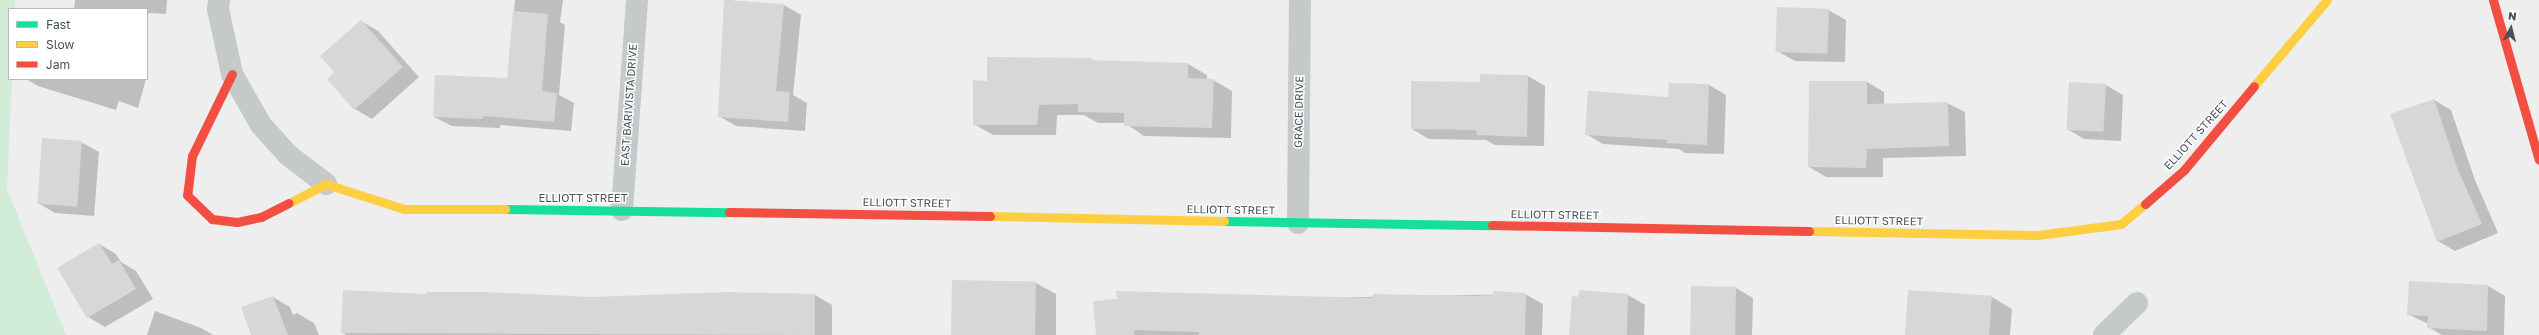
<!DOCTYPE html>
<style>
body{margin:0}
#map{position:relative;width:2539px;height:335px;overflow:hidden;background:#eee;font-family:"Golos Text",sans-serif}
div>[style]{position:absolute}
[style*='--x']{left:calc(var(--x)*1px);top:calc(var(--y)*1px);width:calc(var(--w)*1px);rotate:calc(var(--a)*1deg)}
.green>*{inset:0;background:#d2edd7}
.shadow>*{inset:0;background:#0003}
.building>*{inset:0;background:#d7d7d8;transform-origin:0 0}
.street>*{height:22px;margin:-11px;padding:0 11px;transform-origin:11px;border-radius:11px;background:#c5c9c9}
.fast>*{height:9px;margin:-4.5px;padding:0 4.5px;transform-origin:4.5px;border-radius:4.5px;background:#16e098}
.slow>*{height:9px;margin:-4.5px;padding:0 4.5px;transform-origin:4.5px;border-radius:4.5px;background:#ffcf43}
.jam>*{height:9px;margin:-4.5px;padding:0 4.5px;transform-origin:4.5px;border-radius:4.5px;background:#f24e42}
span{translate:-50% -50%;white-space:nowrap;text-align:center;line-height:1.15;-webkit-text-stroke:3px #fff;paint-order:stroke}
.street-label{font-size:11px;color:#465459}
.legend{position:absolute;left:8px;top:8px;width:140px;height:72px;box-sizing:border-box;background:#fff;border:1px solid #b5bbbd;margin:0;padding:5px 7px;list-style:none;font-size:12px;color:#465459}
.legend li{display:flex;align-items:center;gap:8px;height:20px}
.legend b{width:20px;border:1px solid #b5bbbd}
.north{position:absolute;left:2491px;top:8px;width:40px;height:40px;-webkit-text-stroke:3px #fff;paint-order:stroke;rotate:7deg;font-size:11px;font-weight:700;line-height:16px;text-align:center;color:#465459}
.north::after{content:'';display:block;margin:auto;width:14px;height:18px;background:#465459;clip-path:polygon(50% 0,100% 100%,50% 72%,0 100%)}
</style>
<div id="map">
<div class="green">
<i style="clip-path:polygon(0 0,15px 0,15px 9px,9px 9px,9px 79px,12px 79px,7px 189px,66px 335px,0 335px)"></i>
</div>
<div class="shadow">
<i style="clip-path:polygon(75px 0,167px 0,166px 14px,149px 13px,147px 19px,147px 9px,74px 9px)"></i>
<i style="clip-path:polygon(515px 0,563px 0,560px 22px,565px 25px,559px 95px,574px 103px,571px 131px,500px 125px,500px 128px,452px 126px,434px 117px,508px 79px)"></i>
<i style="clip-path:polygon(725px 0,784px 5px,801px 15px,793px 95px,807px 103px,805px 131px,736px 126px,719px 116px)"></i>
<i style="clip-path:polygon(1828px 10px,1846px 20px,1845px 62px,1795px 61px,1777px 51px)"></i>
<i style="clip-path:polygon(361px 21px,378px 31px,419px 77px,372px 119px,355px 109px,336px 72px)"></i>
<i style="clip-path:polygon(1091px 59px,1095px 61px,1188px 64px,1207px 75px,1207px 80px,1213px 80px,1232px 91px,1231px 138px,1144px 136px,1125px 123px,1098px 123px,1084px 115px,1057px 115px,1056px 135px,993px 135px,974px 124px,988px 82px)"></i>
<i style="clip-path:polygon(1528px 76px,1545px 86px,1544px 146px,1495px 145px,1486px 140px,1429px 139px,1412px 129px,1481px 83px)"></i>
<i style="clip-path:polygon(26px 79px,146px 79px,138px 108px,119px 101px,116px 110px,38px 86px)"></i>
<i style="clip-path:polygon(1867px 82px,1884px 92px,1884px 105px,1947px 103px,1965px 112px,1966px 156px,1883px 158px,1883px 177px,1826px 177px,1809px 167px)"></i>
<i style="clip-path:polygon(1709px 85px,1726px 95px,1724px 154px,1685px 153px,1679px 149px,1603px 144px,1586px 134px,1669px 98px)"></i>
<i style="clip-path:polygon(2106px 85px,2123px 95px,2121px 141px,2084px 139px,2067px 129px)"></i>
<i style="clip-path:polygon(2434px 100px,2451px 110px,2475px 180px,2498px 233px,2455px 251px,2438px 241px)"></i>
<i style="clip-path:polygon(81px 142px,99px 152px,94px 216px,55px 213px,38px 203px)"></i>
<i style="clip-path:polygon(99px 244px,116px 254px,121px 262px,136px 271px,153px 299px,105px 327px,88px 317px)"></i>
<i style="clip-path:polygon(953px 281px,1036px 283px,1056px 294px,1056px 335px,952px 335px)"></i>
<i style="clip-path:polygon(2410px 282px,2488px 286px,2505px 296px,2504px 335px,2442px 335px,2428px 327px,2428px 324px,2408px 314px)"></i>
<i style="clip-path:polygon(1736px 288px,1753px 298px,1752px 335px,1691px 335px)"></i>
<i style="clip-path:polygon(727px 293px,815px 295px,832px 305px,832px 335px,346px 335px,342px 332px,427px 295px,591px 298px)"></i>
<i style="clip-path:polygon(1525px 294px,1543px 304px,1542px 335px,1097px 335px,1094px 302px)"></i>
<i style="clip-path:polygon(1628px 295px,1645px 305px,1644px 335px,1570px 335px)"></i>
<i style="clip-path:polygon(273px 297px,290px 307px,293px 315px,297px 313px,314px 323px,319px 335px,252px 335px)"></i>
<i style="clip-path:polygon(1992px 297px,2012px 309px,2010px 335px,1907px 335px)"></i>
<i style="clip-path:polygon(155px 311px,201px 328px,213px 335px,147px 335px)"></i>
</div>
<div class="building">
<i style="clip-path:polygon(724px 0,784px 4px,776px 91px,790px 92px,788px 122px,718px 117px)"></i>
<i style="left:1777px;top:7px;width:52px;height:45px;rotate:2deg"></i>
<i style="clip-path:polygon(513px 11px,548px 14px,542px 91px,557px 93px,554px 122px,483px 116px,483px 119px,433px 117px,435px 75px,507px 78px)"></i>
<i style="clip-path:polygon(361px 20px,403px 67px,354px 110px,327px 79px,334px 72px,320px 56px)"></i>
<i style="clip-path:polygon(987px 57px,1091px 58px,1091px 60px,1188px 63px,1188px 78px,1214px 79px,1212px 128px,1124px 126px,1124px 113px,1078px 112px,1078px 104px,1039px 105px,1037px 125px,973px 125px,973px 80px,987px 81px)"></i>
<i style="clip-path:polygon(1480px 74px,1528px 75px,1527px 137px,1477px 135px,1476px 130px,1411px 129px,1411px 81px,1480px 82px)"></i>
<i style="clip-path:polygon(1809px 81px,1867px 81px,1867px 104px,1948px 102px,1949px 146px,1867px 149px,1866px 168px,1808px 167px)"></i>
<i style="left:2069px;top:82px;width:37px;height:48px;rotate:3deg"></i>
<i style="clip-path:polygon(1669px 83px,1709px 84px,1707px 145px,1667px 143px,1667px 140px,1585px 135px,1588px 91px,1668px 97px)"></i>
<i style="clip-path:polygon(2434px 99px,2458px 170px,2482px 224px,2437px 242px,2390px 114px)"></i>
<i style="left:42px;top:138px;width:40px;height:66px;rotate:4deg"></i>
<i style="clip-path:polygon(99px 243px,112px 264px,119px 260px,136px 289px,87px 318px,57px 268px)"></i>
<i style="left:952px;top:280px;width:84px;height:55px;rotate:1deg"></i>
<i style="clip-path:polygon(2409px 281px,2488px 285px,2487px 331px,2427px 328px,2428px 316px,2407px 315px)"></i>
<i style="left:1691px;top:286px;width:45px;height:49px;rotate:1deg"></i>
<i style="clip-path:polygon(343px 290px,426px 294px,426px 292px,486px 292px,591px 297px,727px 292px,815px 294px,815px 335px,341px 333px)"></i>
<i style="clip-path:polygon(1579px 290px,1628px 294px,1627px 335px,1569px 335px,1572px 296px,1578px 297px)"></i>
<i style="left:1908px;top:290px;width:84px;height:45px;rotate:4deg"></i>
<i style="clip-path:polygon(1116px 291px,1373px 298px,1373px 294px,1475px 296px,1494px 295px,1494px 291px,1526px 293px,1525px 335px,1199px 335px,1199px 332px,1134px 330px,1135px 335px,1096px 335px,1093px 301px,1117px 299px)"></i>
<i style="clip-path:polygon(273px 296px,288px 335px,251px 335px,241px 307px)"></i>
</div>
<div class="street">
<i style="--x:219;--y:0;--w:9;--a:96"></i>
<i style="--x:218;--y:9;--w:66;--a:77.8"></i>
<i style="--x:232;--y:74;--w:59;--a:60.4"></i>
<i style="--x:261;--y:125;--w:40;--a:48"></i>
<i style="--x:288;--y:155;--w:48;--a:37.3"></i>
<i style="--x:622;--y:210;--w:211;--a:-85.9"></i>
<i style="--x:1298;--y:223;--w:223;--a:-89.5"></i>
<i style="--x:2104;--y:335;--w:46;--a:-44.1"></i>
</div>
<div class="fast">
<i style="--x:505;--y:209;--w:224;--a:0.8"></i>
<i style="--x:1224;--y:221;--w:268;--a:0.9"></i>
</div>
<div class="slow">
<i style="--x:2254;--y:86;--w:113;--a:-49.7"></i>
<i style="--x:289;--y:203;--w:42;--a:-27.2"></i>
<i style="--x:326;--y:184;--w:82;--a:17.8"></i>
<i style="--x:404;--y:209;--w:101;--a:0"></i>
<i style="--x:990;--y:216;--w:234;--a:1.2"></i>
<i style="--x:1809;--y:231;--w:229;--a:1"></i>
<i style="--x:2038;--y:235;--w:84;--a:-7.5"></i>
<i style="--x:2121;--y:224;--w:31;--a:-40"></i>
</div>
<div class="jam">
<i style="--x:2493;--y:0;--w:166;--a:74"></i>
<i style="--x:232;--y:74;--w:91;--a:116"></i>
<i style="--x:192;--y:156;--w:39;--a:97"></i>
<i style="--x:187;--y:195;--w:35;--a:44"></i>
<i style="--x:212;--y:219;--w:25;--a:7"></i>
<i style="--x:237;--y:222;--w:25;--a:-12"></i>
<i style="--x:261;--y:217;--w:31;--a:-27"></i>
<i style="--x:2145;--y:204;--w:52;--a:-41.1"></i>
<i style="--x:2184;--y:170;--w:109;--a:-50.2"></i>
<i style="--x:729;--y:212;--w:261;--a:0.9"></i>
<i style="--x:1492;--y:225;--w:317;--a:1.1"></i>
</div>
<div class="street-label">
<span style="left:629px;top:105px;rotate:-86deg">EAST BARIVISTA DRIVE</span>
<span style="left:1299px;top:112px;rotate:-89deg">GRACE DRIVE</span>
<span style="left:2196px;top:135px;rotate:-48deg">ELLIOTT STREET</span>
<span style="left:583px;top:198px">ELLIOTT STREET</span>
<span style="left:907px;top:203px;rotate:1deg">ELLIOTT STREET</span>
<span style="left:1231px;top:210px;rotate:1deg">ELLIOTT STREET</span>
<span style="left:1555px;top:215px;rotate:1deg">ELLIOTT STREET</span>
<span style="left:1879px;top:221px;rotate:1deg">ELLIOTT STREET</span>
</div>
<ul class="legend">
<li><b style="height:5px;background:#16e098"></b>Fast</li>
<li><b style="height:5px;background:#ffcf43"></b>Slow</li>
<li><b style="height:5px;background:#f24e42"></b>Jam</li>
</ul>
<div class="north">N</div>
</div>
